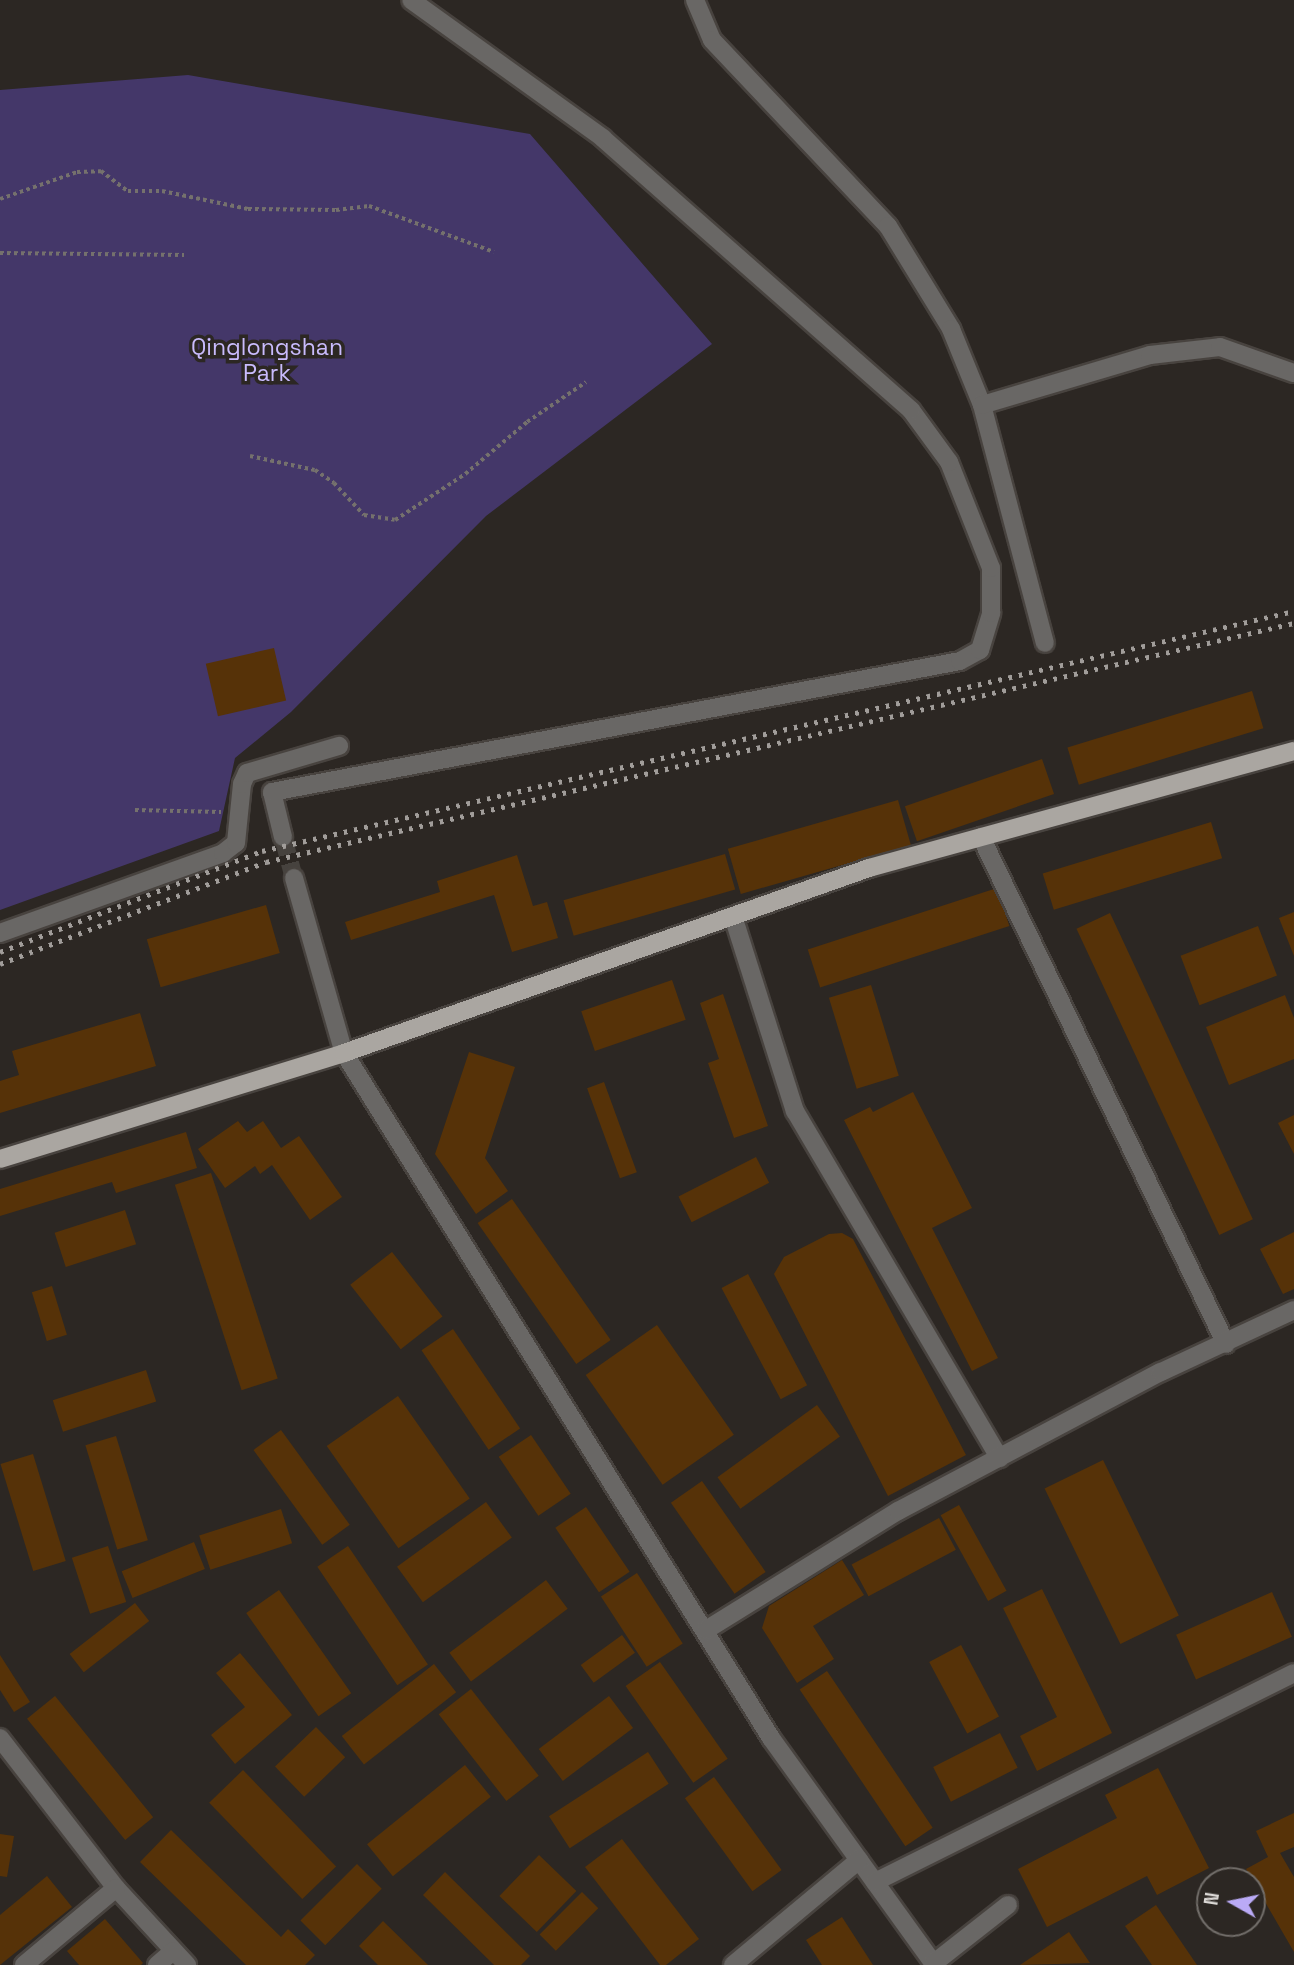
<!DOCTYPE html>
<style>
body{margin:0}
#map{position:relative;width:1294px;height:1965px;overflow:hidden;background:#2c2723;font-family:"Space Grotesk",sans-serif}
div>[style]{position:absolute}
[style*='--x']{left:calc(var(--x)*1px);top:calc(var(--y)*1px);width:calc(var(--w)*1px);rotate:calc(var(--a)*1deg)}
.green>*{inset:0;background:#443769}
.building>*{inset:0;background:#563208;transform-origin:0 0}
.minor-tunnel>*{height:18px;margin-top:-9px;transform-origin:0;background:repeating-linear-gradient(90deg,#46423e 0 18px,transparent 0 27px)}
.path>*{height:3.5px;margin-top:-1.75px;transform-origin:0;background:repeating-linear-gradient(90deg,#75716d 0 3.5px,transparent 0 7px)}
.roads{filter:drop-shadow(2px 0 #48433f) drop-shadow(-2px 0 #48433f) drop-shadow(0 2px #48433f) drop-shadow(0 -2px #48433f)}
.minor>*{height:18px;margin:-9px;padding:0 9px;transform-origin:9px;border-radius:9px;background:#696765}
.major>*{height:18px;margin:-9px;padding:0 9px;transform-origin:9px;border-radius:9px;background:#aaa6a1}
.rail>*{height:5px;margin-top:-2.5px;transform-origin:0;background:repeating-linear-gradient(90deg,#a19d9a 0 3.5px,transparent 0 10.5px)}
span{translate:-50% -50%;white-space:nowrap;text-align:center;line-height:1.15;-webkit-text-stroke:7px #2c2723;paint-order:stroke}
.park-label{font-size:23px;color:#c9bbfd}
.north{position:absolute;left:1196px;top:1867px;width:70px;height:70px;box-sizing:border-box;background:#2c2723;border:2px solid #726e6a;border-radius:50%;rotate:279deg;font-size:19px;font-weight:700;line-height:28px;text-align:center;color:#dbd8d5}
.north::after{content:'';display:block;margin:auto;width:24px;height:32px;background:#baaaf6;clip-path:polygon(50% 0,100% 100%,50% 72%,0 100%)}
</style>
<div id="map">
<div class="green">
<i style="clip-path:polygon(188px 75px,530px 134px,712px 344px,486px 516px,291px 712px,235px 758px,219px 831px,0 910px,0 90px)"></i>
</div>
<div class="building">
<i style="left:274px;top:648px;width:54px;height:70px;rotate:77deg"></i>
<i style="left:1252px;top:691px;width:39px;height:193px;rotate:73deg"></i>
<i style="left:1042px;top:759px;width:37px;height:145px;rotate:71deg"></i>
<i style="left:898px;top:800px;width:47px;height:177px;rotate:74deg"></i>
<i style="left:1211px;top:822px;width:38px;height:176px;rotate:73deg"></i>
<i style="left:725px;top:854px;width:37px;height:168px;rotate:74deg"></i>
<i style="clip-path:polygon(517px 855px,533px 906px,547px 902px,558px 938px,512px 952px,494px 895px,351px 940px,345px 922px,440px 892px,437px 881px)"></i>
<i style="left:997px;top:888px;width:40px;height:199px;rotate:72deg"></i>
<i style="left:266px;top:905px;width:50px;height:124px;rotate:74deg"></i>
<i style="clip-path:polygon(1294px 912px,1294px 956px,1279px 918px)"></i>
<i style="left:1110px;top:913px;width:338px;height:37px;rotate:65deg"></i>
<i style="left:1258px;top:926px;width:53px;height:83px;rotate:69deg"></i>
<i style="left:672px;top:980px;width:42px;height:96px;rotate:71deg"></i>
<i style="left:871px;top:985px;width:95px;height:44px;rotate:73deg"></i>
<i style="clip-path:polygon(723px 994px,768px 1126px,734px 1138px,708px 1063px,719px 1059px,700px 1003px)"></i>
<i style="clip-path:polygon(1285px 995px,1294px 1018px,1294px 1059px,1229px 1085px,1206px 1027px)"></i>
<i style="clip-path:polygon(140px 1013px,156px 1066px,0 1113px,0 1081px,19px 1075px,12px 1051px)"></i>
<i style="clip-path:polygon(469px 1052px,515px 1067px,485px 1158px,508px 1191px,476px 1214px,435px 1154px)"></i>
<i style="left:604px;top:1082px;width:96px;height:18px;rotate:70deg"></i>
<i style="clip-path:polygon(913px 1092px,972px 1208px,932px 1228px,998px 1358px,972px 1371px,844px 1120px,870px 1107px,873px 1112px)"></i>
<i style="clip-path:polygon(1294px 1115px,1294px 1154px,1278px 1123px)"></i>
<i style="clip-path:polygon(238px 1121px,247px 1132px,263px 1121px,281px 1148px,299px 1136px,342px 1197px,310px 1220px,272px 1165px,260px 1174px,255px 1166px,225px 1188px,198px 1149px)"></i>
<i style="clip-path:polygon(186px 1132px,197px 1168px,116px 1193px,112px 1182px,0 1216px,0 1189px)"></i>
<i style="left:756px;top:1157px;width:29px;height:87px;rotate:63deg"></i>
<i style="left:211px;top:1173px;width:216px;height:38px;rotate:72deg"></i>
<i style="left:512px;top:1199px;width:172px;height:42px;rotate:55deg"></i>
<i style="left:125px;top:1210px;width:36px;height:74px;rotate:72deg"></i>
<i style="clip-path:polygon(1294px 1232px,1294px 1289px,1283px 1294px,1260px 1249px)"></i>
<i style="clip-path:polygon(842px 1233px,853px 1239px,966px 1455px,888px 1496px,774px 1274px,784px 1257px,829px 1234px)"></i>
<i style="left:392px;top:1252px;width:82px;height:53px;rotate:52deg"></i>
<i style="left:748px;top:1274px;width:126px;height:30px;rotate:62deg"></i>
<i style="left:52px;top:1286px;width:51px;height:21px;rotate:73deg"></i>
<i style="left:657px;top:1325px;width:134px;height:87px;rotate:55deg"></i>
<i style="left:453px;top:1329px;width:120px;height:38px;rotate:56deg"></i>
<i style="left:146px;top:1370px;width:33px;height:98px;rotate:72deg"></i>
<i style="left:398px;top:1396px;width:125px;height:87px;rotate:55deg"></i>
<i style="left:817px;top:1405px;width:39px;height:123px;rotate:54deg"></i>
<i style="left:281px;top:1430px;width:117px;height:34px;rotate:54deg"></i>
<i style="left:531px;top:1435px;width:71px;height:39px;rotate:56deg"></i>
<i style="left:116px;top:1436px;width:109px;height:32px;rotate:73deg"></i>
<i style="left:33px;top:1454px;width:112px;height:34px;rotate:73deg"></i>
<i style="left:1103px;top:1460px;width:173px;height:65px;rotate:64deg"></i>
<i style="left:702px;top:1481px;width:111px;height:38px;rotate:55deg"></i>
<i style="left:486px;top:1502px;width:44px;height:110px;rotate:54deg"></i>
<i style="left:959px;top:1505px;width:98px;height:21px;rotate:61deg"></i>
<i style="left:586px;top:1507px;width:78px;height:37px;rotate:56deg"></i>
<i style="left:281px;top:1509px;width:36px;height:86px;rotate:72deg"></i>
<i style="left:939px;top:1518px;width:36px;height:99px;rotate:62deg"></i>
<i style="left:194px;top:1542px;width:29px;height:78px;rotate:68deg"></i>
<i style="left:108px;top:1546px;width:59px;height:38px;rotate:72deg"></i>
<i style="left:348px;top:1546px;width:143px;height:37px;rotate:56deg"></i>
<i style="clip-path:polygon(842px 1560px,864px 1595px,813px 1626px,834px 1659px,797px 1683px,762px 1628px,769px 1606px)"></i>
<i style="left:637px;top:1573px;width:84px;height:43px;rotate:57deg"></i>
<i style="left:546px;top:1580px;width:36px;height:121px;rotate:53deg"></i>
<i style="clip-path:polygon(1042px 1589px,1112px 1733px,1037px 1771px,1020px 1736px,1057px 1717px,1003px 1608px)"></i>
<i style="left:279px;top:1590px;width:126px;height:40px;rotate:55deg"></i>
<i style="left:1272px;top:1592px;width:49px;height:105px;rotate:66deg"></i>
<i style="left:135px;top:1603px;width:23px;height:83px;rotate:52deg"></i>
<i style="left:622px;top:1635px;width:22px;height:51px;rotate:54deg"></i>
<i style="left:961px;top:1645px;width:81px;height:36px;rotate:62deg"></i>
<i style="clip-path:polygon(240px 1653px,292px 1715px,235px 1764px,211px 1735px,245px 1707px,216px 1673px)"></i>
<i style="clip-path:polygon(0 1655px,30px 1702px,14px 1712px,0 1690px)"></i>
<i style="left:660px;top:1662px;width:118px;height:42px;rotate:55deg"></i>
<i style="left:434px;top:1664px;width:36px;height:117px;rotate:52deg"></i>
<i style="left:827px;top:1671px;width:189px;height:33px;rotate:56deg"></i>
<i style="left:471px;top:1689px;width:110px;height:41px;rotate:52deg"></i>
<i style="left:55px;top:1696px;width:156px;height:36px;rotate:51deg"></i>
<i style="left:609px;top:1696px;width:40px;height:88px;rotate:53deg"></i>
<i style="left:316px;top:1727px;width:42px;height:57px;rotate:46deg"></i>
<i style="left:1000px;top:1733px;width:39px;height:75px;rotate:63deg"></i>
<i style="left:648px;top:1752px;width:38px;height:118px;rotate:57deg"></i>
<i style="left:465px;top:1765px;width:41px;height:126px;rotate:51deg"></i>
<i style="clip-path:polygon(1158px 1768px,1209px 1868px,1157px 1895px,1147px 1876px,1047px 1927px,1018px 1869px,1117px 1818px,1105px 1795px)"></i>
<i style="left:243px;top:1770px;width:134px;height:47px;rotate:46deg"></i>
<i style="left:714px;top:1777px;width:115px;height:36px;rotate:54deg"></i>
<i style="clip-path:polygon(1294px 1813px,1294px 1847px,1280px 1853px,1294px 1877px,1294px 1952px,1246px 1869px,1268px 1857px,1256px 1831px)"></i>
<i style="clip-path:polygon(171px 1830px,281px 1937px,288px 1929px,315px 1955px,305px 1965px,246px 1965px,140px 1862px)"></i>
<i style="clip-path:polygon(0 1834px,14px 1836px,7px 1877px,0 1876px)"></i>
<i style="clip-path:polygon(622px 1839px,699px 1939px,666px 1965px,660px 1965px,585px 1867px)"></i>
<i style="left:539px;top:1855px;width:52px;height:57px;rotate:44deg"></i>
<i style="left:357px;top:1864px;width:35px;height:80px;rotate:45deg"></i>
<i style="clip-path:polygon(445px 1872px,530px 1956px,521px 1965px,494px 1965px,423px 1895px)"></i>
<i style="clip-path:polygon(47px 1876px,72px 1907px,0 1965px,0 1915px)"></i>
<i style="left:582px;top:1892px;width:23px;height:60px;rotate:45deg"></i>
<i style="clip-path:polygon(1156px 1905px,1197px 1965px,1152px 1965px,1125px 1926px)"></i>
<i style="clip-path:polygon(842px 1917px,873px 1965px,822px 1965px,806px 1940px)"></i>
<i style="clip-path:polygon(105px 1919px,143px 1963px,141px 1965px,79px 1965px,67px 1951px)"></i>
<i style="clip-path:polygon(383px 1921px,428px 1965px,378px 1965px,359px 1946px)"></i>
<i style="clip-path:polygon(1069px 1932px,1090px 1963px,1020px 1965px)"></i>
</div>
<div class="minor-tunnel">
<i style="--x:283;--y:837;--w:42;--a:75"></i>
</div>
<div class="path">
<i style="--x:0;--y:199;--w:82;--a:-19.3"></i>
<i style="--x:77;--y:172;--w:24;--a:-2"></i>
<i style="--x:101;--y:171;--w:34;--a:37"></i>
<i style="--x:128;--y:191;--w:34;--a:0"></i>
<i style="--x:162;--y:191;--w:88;--a:11.8"></i>
<i style="--x:248;--y:209;--w:88;--a:0.7"></i>
<i style="--x:336;--y:210;--w:33;--a:-7"></i>
<i style="--x:369;--y:206;--w:133;--a:20.2"></i>
<i style="--x:0;--y:253;--w:184;--a:0.6"></i>
<i style="--x:250;--y:456;--w:66;--a:12.2"></i>
<i style="--x:315;--y:470;--w:23;--a:34"></i>
<i style="--x:334;--y:483;--w:44;--a:46.8"></i>
<i style="--x:364;--y:515;--w:31;--a:9"></i>
<i style="--x:395;--y:520;--w:84;--a:-33.3"></i>
<i style="--x:465;--y:474;--w:81;--a:-40"></i>
<i style="--x:527;--y:422;--w:71;--a:-34.1"></i>
<i style="--x:135;--y:810;--w:86;--a:1.3"></i>
</div>
<div class="roads">
<div class="minor">
<i style="--x:695;--y:0;--w:43;--a:67"></i>
<i style="--x:712;--y:40;--w:256;--a:46.6"></i>
<i style="--x:888;--y:226;--w:121;--a:58.5"></i>
<i style="--x:951;--y:329;--w:82;--a:67.8"></i>
<i style="--x:982;--y:405;--w:246;--a:75.2"></i>
<i style="--x:982;--y:405;--w:175;--a:-16.6"></i>
<i style="--x:1150;--y:355;--w:70;--a:-6.5"></i>
<i style="--x:1220;--y:347;--w:78;--a:19.4"></i>
<i style="--x:283;--y:837;--w:46;--a:-103.7"></i>
<i style="--x:272;--y:792;--w:700;--a:-10.78"></i>
<i style="--x:960;--y:661;--w:23;--a:-29"></i>
<i style="--x:980;--y:650;--w:39;--a:-73"></i>
<i style="--x:991;--y:613;--w:45;--a:-90"></i>
<i style="--x:991;--y:568;--w:114;--a:-111.6"></i>
<i style="--x:949;--y:462;--w:64;--a:-126.2"></i>
<i style="--x:911;--y:410;--w:411;--a:-138.6"></i>
<i style="--x:603;--y:138;--w:236;--a:-144.3"></i>
<i style="--x:981;--y:837;--w:563;--a:64.21"></i>
<i style="--x:294;--y:878;--w:182;--a:74.1"></i>
<i style="--x:344;--y:1053;--w:807;--a:58.06"></i>
<i style="--x:771;--y:1738;--w:280;--a:54.2"></i>
<i style="--x:733;--y:916;--w:205;--a:72.4"></i>
<i style="--x:795;--y:1111;--w:403;--a:59.5"></i>
<i style="--x:0;--y:933;--w:237;--a:-19.7"></i>
<i style="--x:223;--y:853;--w:16;--a:-38"></i>
<i style="--x:236;--y:843;--w:59;--a:-84.2"></i>
<i style="--x:242;--y:784;--w:12;--a:-66"></i>
<i style="--x:247;--y:773;--w:96;--a:-16.4"></i>
<i style="--x:706;--y:1630;--w:226;--a:-31.8"></i>
<i style="--x:898;--y:1511;--w:297;--a:-27.9"></i>
<i style="--x:1161;--y:1372;--w:147;--a:-25"></i>
<i style="--x:0;--y:1738;--w:190;--a:52.3"></i>
<i style="--x:116;--y:1888;--w:105;--a:47.3"></i>
<i style="--x:875;--y:1882;--w:468;--a:-26.5"></i>
<i style="--x:934;--y:1963;--w:94;--a:-38.1"></i>
<i style="--x:24;--y:1965;--w:120;--a:-39.9"></i>
<i style="--x:157;--y:1965;--w:21;--a:-41"></i>
<i style="--x:733;--y:1965;--w:164;--a:-39.8"></i>
</div>
<div class="major">
<i style="--x:0;--y:1159;--w:360;--a:-17.1"></i>
<i style="--x:344;--y:1053;--w:557;--a:-19.41"></i>
<i style="--x:869;--y:868;--w:441;--a:-15.4"></i>
</div>
</div>
<div class="rail">
<i style="--x:0;--y:952;--w:281;--a:-21.1"></i>
<i style="--x:262;--y:851;--w:1060;--a:-13.09"></i>
<i style="--x:0;--y:964;--w:285;--a:-21"></i>
<i style="--x:266;--y:862;--w:1055;--a:-13.09"></i>
</div>
<div class="park-label">
<span style="left:267px;top:360px">Qinglongshan<br>Park</span>
</div>
<div class="north">N</div>
</div>
